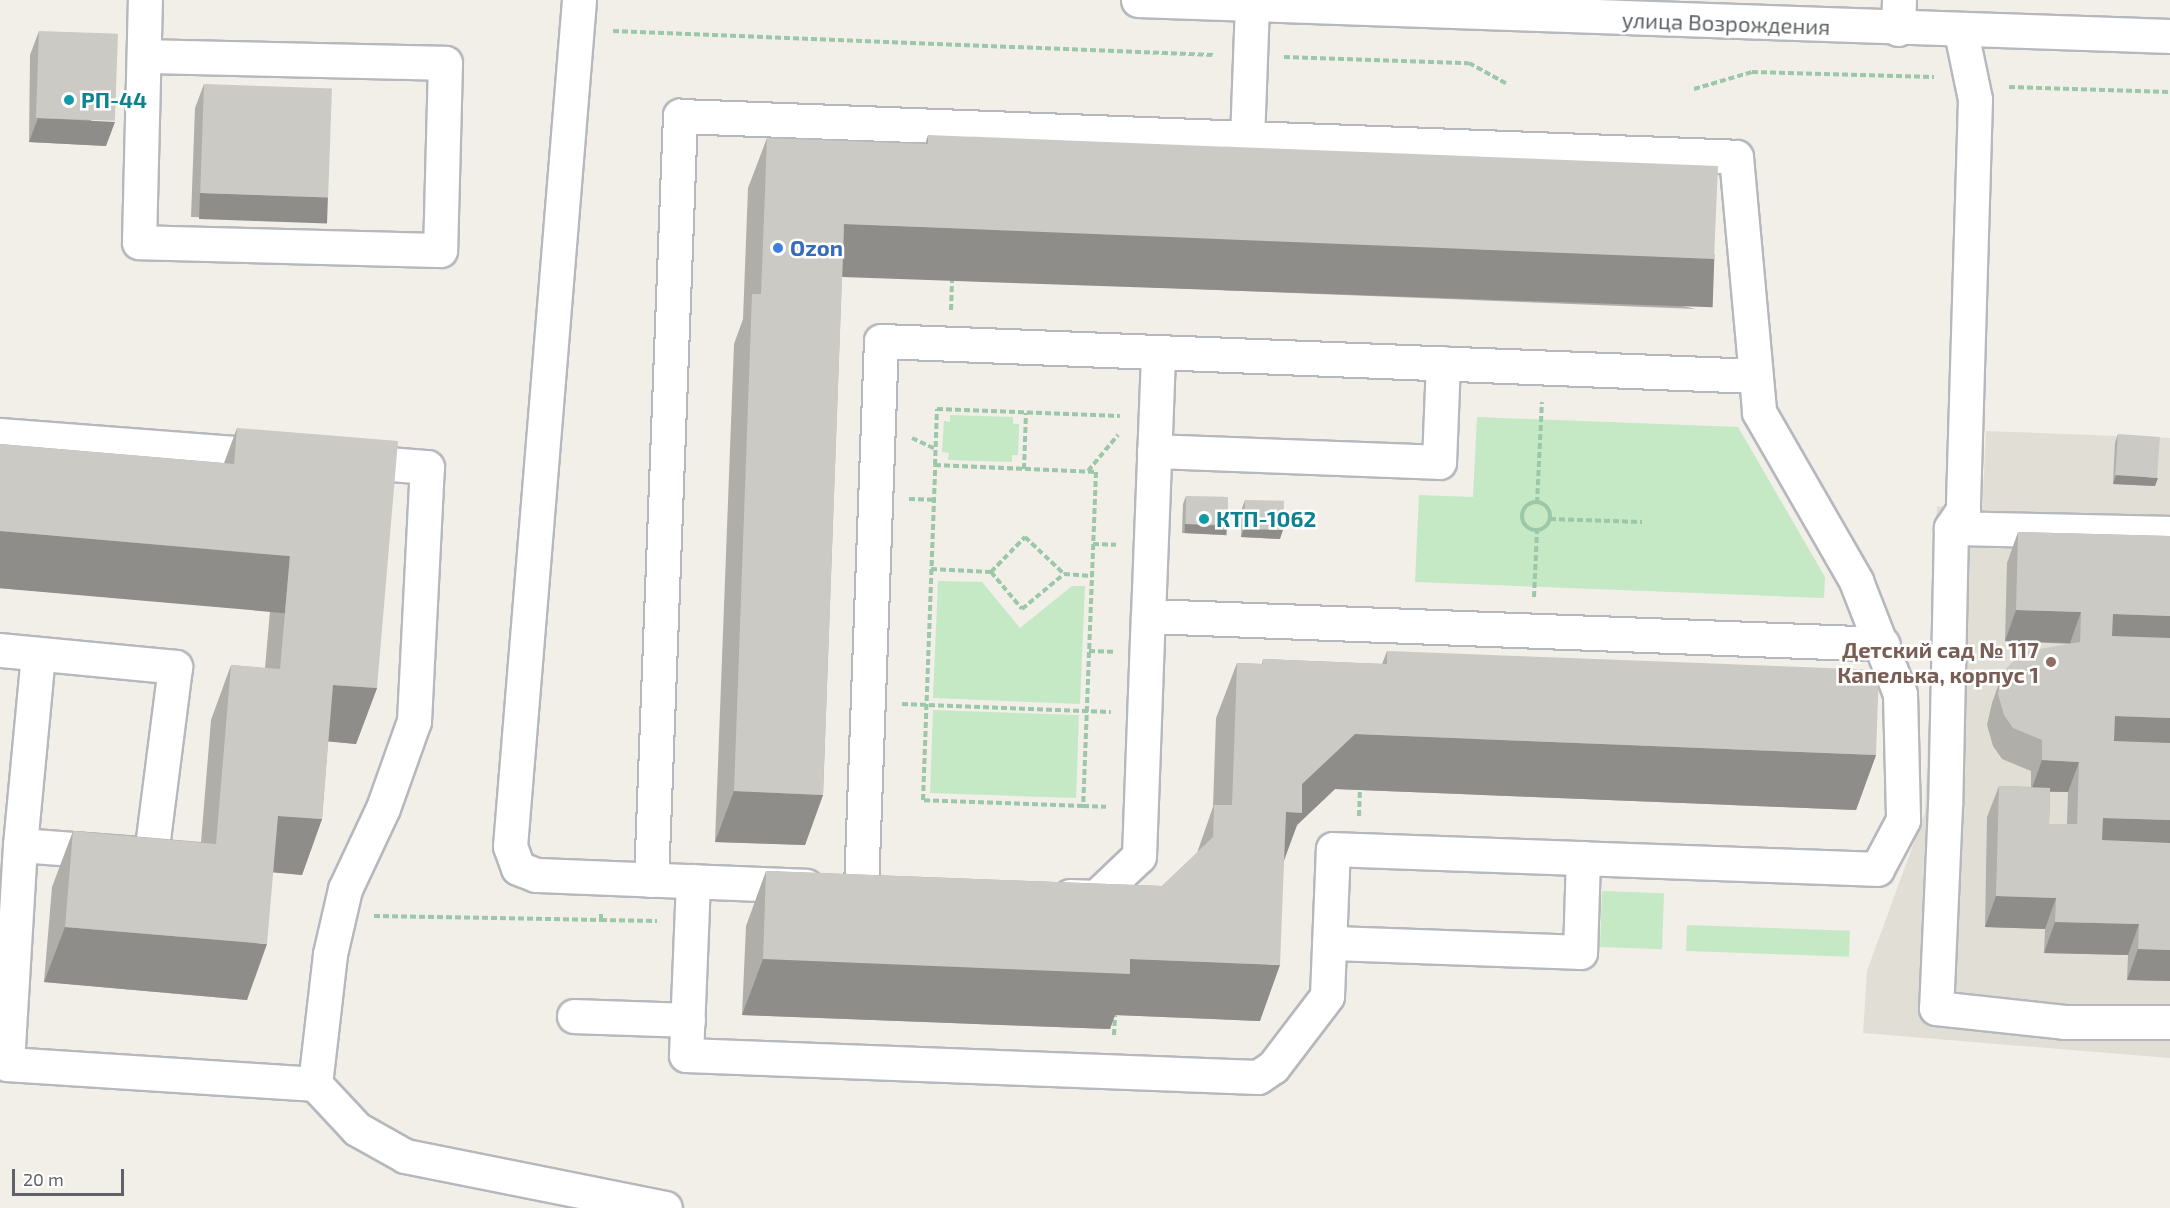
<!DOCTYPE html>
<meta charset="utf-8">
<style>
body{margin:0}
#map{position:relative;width:2170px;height:1208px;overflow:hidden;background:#f1efe8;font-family:"Exo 2",sans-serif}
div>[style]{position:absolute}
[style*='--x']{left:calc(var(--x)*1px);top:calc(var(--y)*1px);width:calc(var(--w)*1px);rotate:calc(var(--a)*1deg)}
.education>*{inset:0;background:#e1ded6}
.green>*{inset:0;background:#c5e8c5;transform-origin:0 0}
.path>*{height:4px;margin-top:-2px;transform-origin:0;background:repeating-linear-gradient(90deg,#9cc7a9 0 6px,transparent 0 9px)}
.path>.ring{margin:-2px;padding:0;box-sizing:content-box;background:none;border:4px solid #9cc7a9;border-radius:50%}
.roads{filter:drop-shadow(2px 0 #b5b8bc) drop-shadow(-2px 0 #b5b8bc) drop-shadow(0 2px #b5b8bc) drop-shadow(0 -2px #b5b8bc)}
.minor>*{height:33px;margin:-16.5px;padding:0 16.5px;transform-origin:16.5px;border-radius:16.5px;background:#fff}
.wall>*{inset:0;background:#afaea9}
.shaded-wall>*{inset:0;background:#8f8d8a;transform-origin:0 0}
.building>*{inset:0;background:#cccac5;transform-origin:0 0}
.dots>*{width:16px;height:16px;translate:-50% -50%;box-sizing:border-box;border:3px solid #fff;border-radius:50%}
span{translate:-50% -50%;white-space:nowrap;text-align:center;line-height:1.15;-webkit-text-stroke:5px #fff;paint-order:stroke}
.street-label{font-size:22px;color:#5f6368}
.culture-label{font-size:22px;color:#0d838f;font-weight:700}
.left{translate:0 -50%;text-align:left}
.shop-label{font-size:22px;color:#366cbe;font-weight:700}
.education-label{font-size:22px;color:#785e54;font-weight:700}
.right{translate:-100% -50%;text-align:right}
.scale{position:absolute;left:12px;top:1169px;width:112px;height:27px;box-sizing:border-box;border:3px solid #5f6368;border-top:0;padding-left:8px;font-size:18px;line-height:21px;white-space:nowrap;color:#5f6368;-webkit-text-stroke:4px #fff;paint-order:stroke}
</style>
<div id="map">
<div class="education">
<i style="clip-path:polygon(1986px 431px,2170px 438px,2170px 1058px,1863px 1033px,1867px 971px,1925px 812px,1937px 506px,1982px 512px)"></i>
</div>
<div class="green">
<i style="clip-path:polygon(950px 415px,1013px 417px,1013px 424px,1019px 424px,1018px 455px,1012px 455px,1012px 462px,948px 460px,949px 453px,942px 452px,944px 421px,950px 422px)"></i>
<i style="clip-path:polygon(1477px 417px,1738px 427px,1825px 577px,1824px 598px,1415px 582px,1419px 495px,1473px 497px)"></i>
<i style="clip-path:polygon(938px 581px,982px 582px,1020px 628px,1072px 586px,1085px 586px,1080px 704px,933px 698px)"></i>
<i style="left:933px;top:710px;width:146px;height:83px;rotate:2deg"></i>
<i style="left:1602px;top:891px;width:62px;height:56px;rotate:2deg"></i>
<i style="left:1687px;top:925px;width:163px;height:26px;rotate:2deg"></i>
</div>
<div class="path">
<i style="--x:613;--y:31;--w:601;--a:2.29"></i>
<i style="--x:1284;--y:57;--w:185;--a:1.9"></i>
<i style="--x:1469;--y:63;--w:43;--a:28.9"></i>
<i style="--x:2009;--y:87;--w:161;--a:1.8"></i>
<i style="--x:1694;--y:89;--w:60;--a:-16.3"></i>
<i style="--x:1752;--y:72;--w:182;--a:1.6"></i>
<i style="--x:951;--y:310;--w:31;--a:-88"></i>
<i style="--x:912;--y:438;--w:26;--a:25"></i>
<i style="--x:935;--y:465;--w:161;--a:2.5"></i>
<i style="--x:1096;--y:472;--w:334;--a:92.2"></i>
<i style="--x:1083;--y:806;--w:160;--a:-177.9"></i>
<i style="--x:923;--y:800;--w:335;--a:-87.9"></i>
<i style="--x:935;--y:465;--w:56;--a:-88"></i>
<i style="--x:937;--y:409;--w:183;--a:2.2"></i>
<i style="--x:1024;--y:469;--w:56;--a:-88"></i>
<i style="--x:1088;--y:471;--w:47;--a:-50.2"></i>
<i style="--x:909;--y:499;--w:25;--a:2"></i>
<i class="ring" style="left:1522px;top:502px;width:24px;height:24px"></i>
<i style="--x:1537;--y:503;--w:101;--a:-87.2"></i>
<i style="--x:1550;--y:519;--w:92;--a:1.9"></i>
<i style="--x:1093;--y:544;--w:23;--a:2"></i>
<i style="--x:931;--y:569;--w:60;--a:2.9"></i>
<i style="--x:991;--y:572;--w:48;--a:50"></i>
<i style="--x:1022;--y:609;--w:55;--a:-39.8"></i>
<i style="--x:991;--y:572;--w:49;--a:-45.8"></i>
<i style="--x:1025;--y:537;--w:54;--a:43.5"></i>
<i style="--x:1064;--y:574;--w:28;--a:4"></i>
<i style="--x:1534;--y:597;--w:67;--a:-87.4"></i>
<i style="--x:1089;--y:651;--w:24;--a:2"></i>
<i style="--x:902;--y:704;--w:209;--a:2.2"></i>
<i style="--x:1083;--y:806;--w:23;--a:2"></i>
<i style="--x:1359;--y:816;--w:25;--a:-88"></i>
<i style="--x:374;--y:916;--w:227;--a:1"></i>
<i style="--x:601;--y:920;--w:8;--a:-90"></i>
<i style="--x:601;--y:920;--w:56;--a:1"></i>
<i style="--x:1114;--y:1035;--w:20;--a:-87"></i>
</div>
<div class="roads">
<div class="minor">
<i style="--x:579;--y:0;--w:849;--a:94.66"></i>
<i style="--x:510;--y:846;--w:23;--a:70"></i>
<i style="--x:518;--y:868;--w:19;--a:21"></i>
<i style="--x:536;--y:875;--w:270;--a:2.3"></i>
<i style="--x:1138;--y:0;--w:1033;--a:2"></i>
<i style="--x:1252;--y:4;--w:134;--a:92.1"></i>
<i style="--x:1247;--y:138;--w:489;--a:2.2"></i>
<i style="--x:1736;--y:157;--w:256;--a:84.8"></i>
<i style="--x:1759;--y:412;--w:195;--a:60.1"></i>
<i style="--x:1856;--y:581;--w:121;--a:68.7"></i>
<i style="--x:1900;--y:694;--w:126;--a:88.6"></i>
<i style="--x:1903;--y:820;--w:55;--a:118"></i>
<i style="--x:1877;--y:869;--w:294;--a:-177.9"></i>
<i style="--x:1583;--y:858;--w:94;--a:91.8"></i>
<i style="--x:1580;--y:952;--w:251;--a:-177.9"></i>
<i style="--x:1898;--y:29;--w:29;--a:-88"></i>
<i style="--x:1961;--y:32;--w:68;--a:78.2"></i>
<i style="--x:1975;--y:99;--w:411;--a:91.7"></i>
<i style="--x:1963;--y:510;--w:22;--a:124"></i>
<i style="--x:1951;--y:528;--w:277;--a:91.2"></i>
<i style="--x:1945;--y:805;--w:203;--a:92.5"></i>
<i style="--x:1936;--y:1008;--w:129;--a:6.2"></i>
<i style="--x:2064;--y:1022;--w:106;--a:0"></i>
<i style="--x:144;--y:56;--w:301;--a:1.3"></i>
<i style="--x:445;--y:63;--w:187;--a:91.5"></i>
<i style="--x:440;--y:250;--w:301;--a:-178.5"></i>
<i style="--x:139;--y:242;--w:242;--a:-88.6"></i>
<i style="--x:0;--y:435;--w:274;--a:4.4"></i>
<i style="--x:1154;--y:451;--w:285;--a:2.2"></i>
<i style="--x:1439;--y:462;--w:99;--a:-87.7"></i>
<i style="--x:1951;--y:528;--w:219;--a:1.3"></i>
<i style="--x:1148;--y:616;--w:264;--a:-87.8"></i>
<i style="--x:0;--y:650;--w:176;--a:5.5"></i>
<i style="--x:175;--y:667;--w:190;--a:97.3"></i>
<i style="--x:151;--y:855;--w:131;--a:-175.6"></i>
<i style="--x:20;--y:845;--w:219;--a:93.4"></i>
<i style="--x:7;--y:1064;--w:309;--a:3.7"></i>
<i style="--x:315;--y:1084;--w:62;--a:47"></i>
<i style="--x:357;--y:1129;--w:55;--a:29.4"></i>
<i style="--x:405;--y:1156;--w:265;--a:11.3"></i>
<i style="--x:20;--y:845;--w:192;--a:-84.6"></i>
<i style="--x:651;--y:880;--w:765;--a:-87.83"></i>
<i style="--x:680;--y:116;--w:567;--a:2.22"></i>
<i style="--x:693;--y:881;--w:174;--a:92.3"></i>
<i style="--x:686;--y:1055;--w:572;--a:2.2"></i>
<i style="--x:1258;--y:1077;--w:18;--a:-34"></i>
<i style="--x:1273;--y:1067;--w:89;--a:-52.7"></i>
<i style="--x:1327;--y:996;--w:147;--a:-87.7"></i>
<i style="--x:1333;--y:849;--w:250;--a:2.1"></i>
<i style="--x:861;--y:888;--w:547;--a:-87.91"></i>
<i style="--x:881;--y:341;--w:875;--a:2.29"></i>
<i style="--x:1070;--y:896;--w:26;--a:2"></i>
<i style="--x:1096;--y:897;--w:59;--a:-43.6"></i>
<i style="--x:1139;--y:856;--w:240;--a:-87.9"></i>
<i style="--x:1148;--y:616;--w:735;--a:2.18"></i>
<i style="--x:574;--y:1016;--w:114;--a:2"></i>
<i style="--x:315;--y:1084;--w:131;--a:-83.4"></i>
<i style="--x:330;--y:954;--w:67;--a:-77"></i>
<i style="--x:345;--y:889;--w:89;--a:-64.9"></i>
<i style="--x:383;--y:808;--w:92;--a:-70.4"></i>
<i style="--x:414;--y:721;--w:254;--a:-87.1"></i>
<i style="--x:427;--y:467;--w:75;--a:-175.4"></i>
</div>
</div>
<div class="wall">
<i style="clip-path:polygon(39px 31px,106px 146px,29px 142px,30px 55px)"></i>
<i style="clip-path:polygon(204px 84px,328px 197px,320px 221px,191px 217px,195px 108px)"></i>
<i style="clip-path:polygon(928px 135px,1696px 309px,842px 275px,823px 795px,805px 845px,715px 842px,734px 344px,743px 319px,748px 188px,767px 138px,925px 144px)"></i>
<i style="clip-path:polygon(237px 428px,377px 688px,356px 744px,328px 741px,322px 819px,302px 875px,273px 872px,247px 1000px,44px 982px,52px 887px,73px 831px,201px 842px,211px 720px,231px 665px,265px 668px,270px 611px,0 588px,0 444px,224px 463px)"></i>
<i style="clip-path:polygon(2118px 434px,2155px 486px,2113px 484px,2115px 443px)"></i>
<i style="clip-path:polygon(1186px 496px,1227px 526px,1224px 535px,1182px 533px,1183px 504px)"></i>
<i style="clip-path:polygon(1245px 500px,1280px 539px,1241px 537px,1242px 508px)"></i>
<i style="clip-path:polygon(evenodd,2018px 532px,2170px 536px,2170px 981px,2127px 980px,2128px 955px,2044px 953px,2045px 929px,1985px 927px,1987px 817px,1999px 786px,2031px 787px,2031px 771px,2002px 759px,1993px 746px,1987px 725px,1992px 703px,2003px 672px,2070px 644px,2005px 641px,2007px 563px,2018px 532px,2050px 792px,2068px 792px,2067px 824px,2049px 824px,2050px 792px)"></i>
<i style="clip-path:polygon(1387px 651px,1876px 755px,1856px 810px,1335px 789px,1297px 825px,1284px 861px,1260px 1021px,1115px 1015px,1110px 1029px,742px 1015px,746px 926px,766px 871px,1162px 886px,1197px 853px,1213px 807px,1216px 718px,1237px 663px,1262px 664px,1263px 659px,1382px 664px)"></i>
</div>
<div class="shaded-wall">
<i style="clip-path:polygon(38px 118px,115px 122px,106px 146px,29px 142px)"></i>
<i style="left:200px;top:193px;width:128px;height:26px;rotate:2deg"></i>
<i style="left:844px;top:224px;width:871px;height:53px;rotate:2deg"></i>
<i style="clip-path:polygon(2116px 475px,2158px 478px,2155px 486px,2113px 484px)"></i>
<i style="left:1185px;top:524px;width:42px;height:9px;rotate:3deg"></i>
<i style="clip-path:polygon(1244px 529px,1283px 530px,1280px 539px,1241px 537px)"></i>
<i style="left:0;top:531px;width:291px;height:57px;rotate:5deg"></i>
<i style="clip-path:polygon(2016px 610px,2081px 612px,2070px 643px,2005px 641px)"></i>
<i style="clip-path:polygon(2113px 614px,2170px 616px,2170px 647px,2102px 645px)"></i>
<i style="clip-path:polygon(333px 685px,377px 688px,356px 744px,313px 740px)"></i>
<i style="clip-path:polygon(2115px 716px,2170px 718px,2170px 749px,2103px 747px)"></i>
<i style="clip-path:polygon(1355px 734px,1876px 755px,1856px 810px,1335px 789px,1297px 825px,1281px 868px,1286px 812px,1302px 784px)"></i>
<i style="clip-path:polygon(2042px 760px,2079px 762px,2068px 792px,2031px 791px)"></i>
<i style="clip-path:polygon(734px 791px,823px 795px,805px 845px,715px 842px)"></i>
<i style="clip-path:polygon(278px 816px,322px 819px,302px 875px,258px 871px)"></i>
<i style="clip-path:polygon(2103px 818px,2170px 820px,2170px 851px,2091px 849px)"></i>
<i style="clip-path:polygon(1996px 896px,2056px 898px,2045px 929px,1985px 927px)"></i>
<i style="clip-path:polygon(2055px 922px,2139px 924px,2128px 955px,2044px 953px)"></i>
<i style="clip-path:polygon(65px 927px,267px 944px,247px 1000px,44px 982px)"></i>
<i style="clip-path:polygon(2138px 949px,2170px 950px,2170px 981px,2127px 980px)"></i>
<i style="clip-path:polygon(763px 959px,1130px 959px,1280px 965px,1260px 1021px,1115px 1015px,1110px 1029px,742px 1015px)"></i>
</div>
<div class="building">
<i style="left:39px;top:31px;width:79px;height:87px;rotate:2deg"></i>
<i style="left:204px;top:84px;width:128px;height:109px;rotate:2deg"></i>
<i style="clip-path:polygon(928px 135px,1718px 166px,1714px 259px,844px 224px,823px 795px,734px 791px,752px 294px,761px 294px,767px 138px,928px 144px)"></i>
<i style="clip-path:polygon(237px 428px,398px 441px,377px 688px,333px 685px,322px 819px,278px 816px,267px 944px,65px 927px,73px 831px,216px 844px,231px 665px,280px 669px,290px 556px,0 531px,0 444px,234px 464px)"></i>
<i style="left:2118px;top:434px;width:42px;height:41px;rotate:4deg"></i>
<i style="left:1186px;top:496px;width:42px;height:28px;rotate:1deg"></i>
<i style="left:1245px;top:500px;width:39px;height:29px;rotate:1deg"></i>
<i style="clip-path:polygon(2018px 532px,2170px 536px,2170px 616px,2113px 614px,2112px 636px,2170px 638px,2170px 718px,2115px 716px,2114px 741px,2170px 743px,2170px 820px,2103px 818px,2102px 840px,2170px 843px,2170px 950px,2138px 949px,2139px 924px,2055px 922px,2056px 898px,1996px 896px,1999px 786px,2050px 788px,2049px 824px,2077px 824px,2079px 762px,2042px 760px,2042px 740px,2013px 728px,2004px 715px,1998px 694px,2003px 672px,2022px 652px,2080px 642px,2081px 612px,2016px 610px)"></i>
<i style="clip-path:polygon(1387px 651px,1879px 670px,1876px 755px,1355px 734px,1302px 784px,1302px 813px,1286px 812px,1280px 965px,1130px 959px,1130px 974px,763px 959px,766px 871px,1162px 886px,1213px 837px,1214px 805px,1232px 805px,1237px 663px,1263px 664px,1263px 659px,1387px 664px)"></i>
</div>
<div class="dots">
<i style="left:69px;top:100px;background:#0f9aa8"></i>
<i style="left:778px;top:248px;background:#3f7fe0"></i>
<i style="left:1204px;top:519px;background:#0f9aa8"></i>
<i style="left:2051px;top:662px;background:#8d6e63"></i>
</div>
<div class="street-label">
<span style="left:1726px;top:23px;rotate:2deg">улица Возрождения</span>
</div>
<div class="culture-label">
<span class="left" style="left:81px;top:100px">РП-44</span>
<span class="left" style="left:1216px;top:519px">КТП-1062</span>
</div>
<div class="shop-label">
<span class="left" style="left:790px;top:248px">Ozon</span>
</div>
<div class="education-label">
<span class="right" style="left:2039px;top:662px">Детский сад № 117<br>Капелька, корпус 1</span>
</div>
<div class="scale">20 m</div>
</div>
